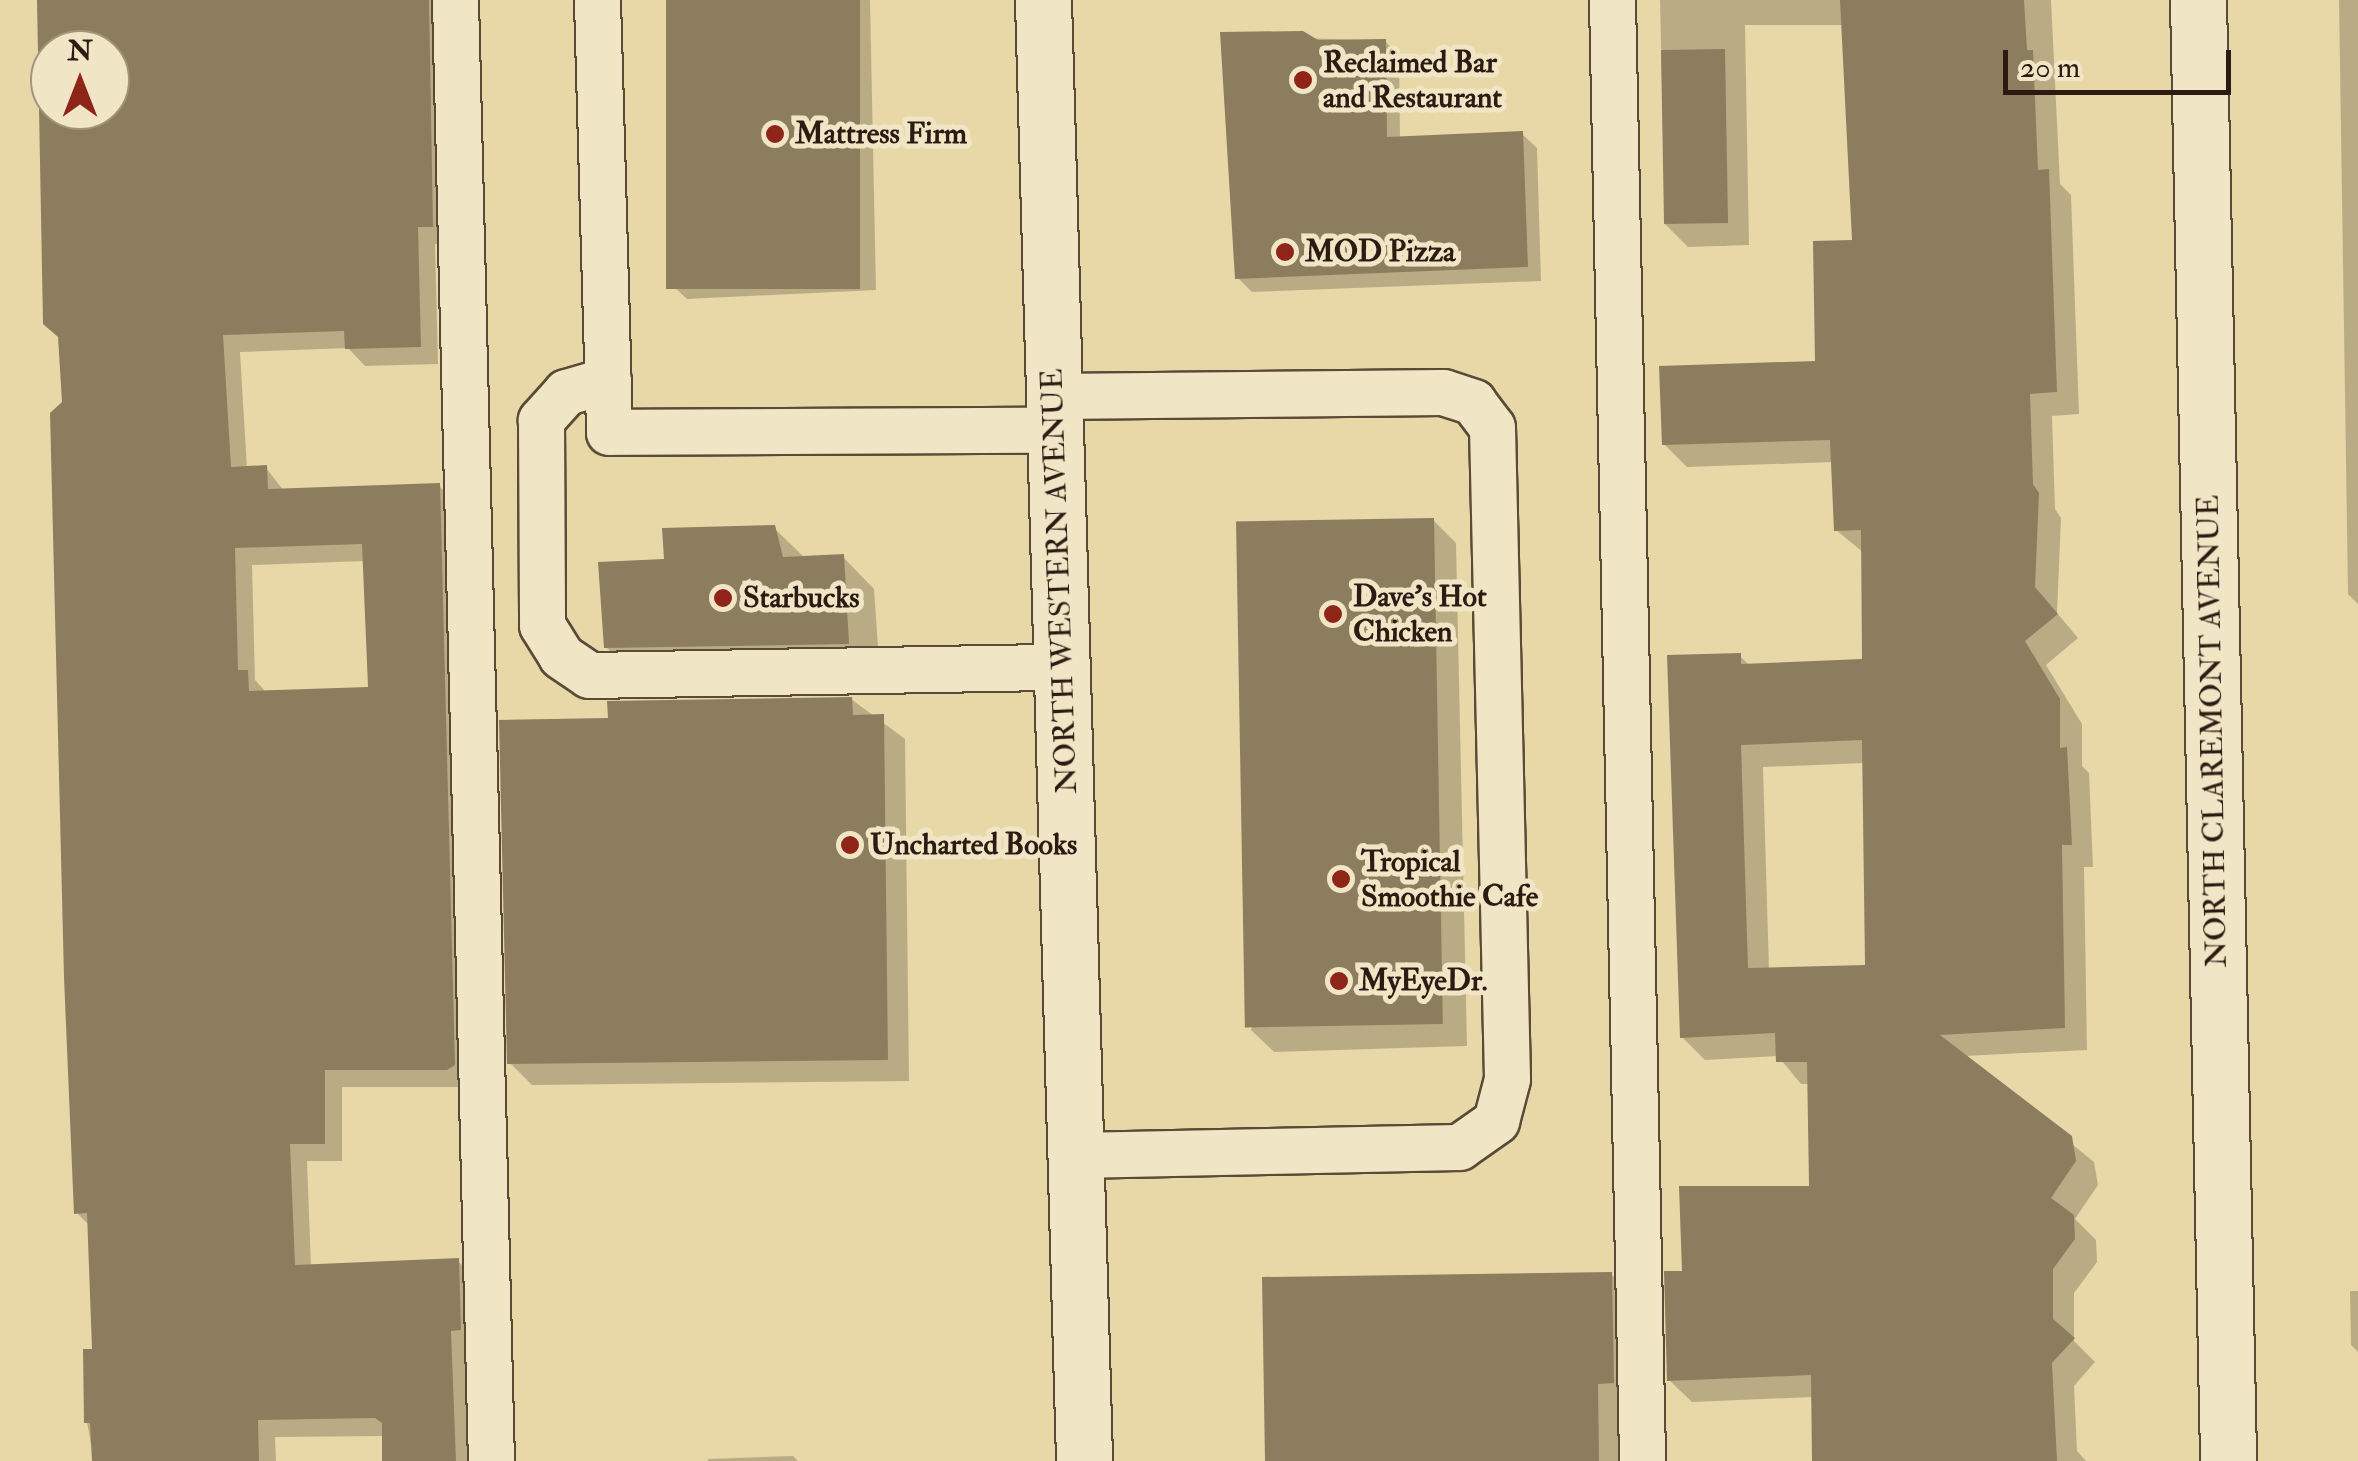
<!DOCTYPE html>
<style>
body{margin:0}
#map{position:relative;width:2358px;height:1461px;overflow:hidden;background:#e8d8a7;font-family:"IM FELL Double Pica",serif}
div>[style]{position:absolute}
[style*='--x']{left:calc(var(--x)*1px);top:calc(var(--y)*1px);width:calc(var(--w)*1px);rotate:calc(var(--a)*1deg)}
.shadow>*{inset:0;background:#0003}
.building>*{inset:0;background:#8d7d5f;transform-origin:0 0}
.roads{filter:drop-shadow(2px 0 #5a4a37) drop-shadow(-2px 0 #5a4a37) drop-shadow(0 2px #5a4a37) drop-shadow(0 -2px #5a4a37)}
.service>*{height:45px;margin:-22.5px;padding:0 22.5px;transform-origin:22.5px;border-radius:22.5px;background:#f0e6c6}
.minor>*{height:55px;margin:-27.5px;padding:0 27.5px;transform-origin:27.5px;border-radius:27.5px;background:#f0e6c6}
.secondary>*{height:55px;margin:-27.5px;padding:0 27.5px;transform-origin:27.5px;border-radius:27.5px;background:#f0e6c6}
.dots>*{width:28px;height:28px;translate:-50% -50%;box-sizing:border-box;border:5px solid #f0e6c6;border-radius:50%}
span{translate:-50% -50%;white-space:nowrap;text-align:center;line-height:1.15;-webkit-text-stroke:10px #f0e6c6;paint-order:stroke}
.poi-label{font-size:30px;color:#2b1b12;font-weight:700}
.left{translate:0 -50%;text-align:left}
.street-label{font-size:30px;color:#2b1b12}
.north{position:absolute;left:30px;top:30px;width:100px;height:100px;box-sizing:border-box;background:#f0e6c6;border:2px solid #a1957e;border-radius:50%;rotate:0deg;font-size:28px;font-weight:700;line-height:40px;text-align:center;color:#2b1b12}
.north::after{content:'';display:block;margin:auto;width:35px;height:45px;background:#8f2418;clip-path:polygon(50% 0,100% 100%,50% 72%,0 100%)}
.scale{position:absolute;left:2003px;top:50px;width:228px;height:45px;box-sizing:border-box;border:5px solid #2b1b12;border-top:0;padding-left:12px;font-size:30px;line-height:35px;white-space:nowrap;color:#2b1b12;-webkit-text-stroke:8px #f0e6c6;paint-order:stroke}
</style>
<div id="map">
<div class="shadow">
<i style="clip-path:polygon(evenodd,38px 0,454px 0,450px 244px,435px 244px,438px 364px,365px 366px,348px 348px,240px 352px,247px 469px,266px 468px,284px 491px,439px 486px,457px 504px,466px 1087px,342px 1087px,342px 1161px,307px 1161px,311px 1267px,458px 1261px,476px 1279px,472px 1461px,385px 1461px,384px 1436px,275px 1437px,276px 1461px,94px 1461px,87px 1422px,95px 1352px,90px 1226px,76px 1212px,65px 403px,38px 0,50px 50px,110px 50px,110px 110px,50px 110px,50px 50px,38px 0,365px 561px,370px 690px,265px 691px,255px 680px,252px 565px,365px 561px)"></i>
<i style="clip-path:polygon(669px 0,870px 0,876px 290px,687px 299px,675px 288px)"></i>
<i style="clip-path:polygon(evenodd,1660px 0,2051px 0,2060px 184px,2071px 195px,2079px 414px,2052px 416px,2055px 509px,2061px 518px,2057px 613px,2078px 638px,2046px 665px,2082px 724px,2082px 766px,2089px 773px,2093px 867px,2084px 867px,2087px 1050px,1964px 1056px,2094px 1162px,2098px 1185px,2075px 1219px,2096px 1240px,2097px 1262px,2074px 1293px,2074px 1341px,2095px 1362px,2074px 1386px,2077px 1451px,2086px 1461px,1814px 1461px,1813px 1397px,1692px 1402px,1669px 1380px,1684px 1273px,1811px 1188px,1810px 1084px,1801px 1084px,1778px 1056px,1705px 1060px,1682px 1037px,1740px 656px,1750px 666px,1865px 662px,1864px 553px,1836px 530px,1834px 462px,1687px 467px,1664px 444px,1818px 364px,1855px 242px,1844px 25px,1745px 25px,1749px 245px,1688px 247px,1665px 224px,1660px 0,1865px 763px,1868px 967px,1769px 970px,1763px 767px,1865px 763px)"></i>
<i style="clip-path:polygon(2339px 0,2358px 0,2358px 628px,2358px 604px,2348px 594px)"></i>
<i style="clip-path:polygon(1223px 35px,1385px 41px,1399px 56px,1400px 139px,1522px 134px,1537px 148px,1541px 281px,1252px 292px,1238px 278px)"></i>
<i style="clip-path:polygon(1433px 520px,1456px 543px,1467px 1046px,1274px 1052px,1251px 1030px)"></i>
<i style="clip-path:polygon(774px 528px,805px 558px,843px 557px,874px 589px,880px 675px,638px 679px,606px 647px,667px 562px)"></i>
<i style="clip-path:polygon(851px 699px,905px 739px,909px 1081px,532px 1085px,510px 1063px,611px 721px)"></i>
<i style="clip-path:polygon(1611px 1274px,1634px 1297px,1621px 1461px,1268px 1461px)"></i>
<i style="clip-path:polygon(2350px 1291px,2358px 1291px,2358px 1352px,2351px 1345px)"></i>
<i style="clip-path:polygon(793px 1456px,798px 1461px,708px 1461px,708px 1459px)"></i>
</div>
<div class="building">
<i style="clip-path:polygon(evenodd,37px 0,429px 0,433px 227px,418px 227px,421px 347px,345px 349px,344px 331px,223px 335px,231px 467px,267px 465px,268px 489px,440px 483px,455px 1065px,447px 1070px,325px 1070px,325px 1144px,290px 1144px,295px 1265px,459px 1258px,461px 1330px,451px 1331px,456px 1461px,382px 1461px,382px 1423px,375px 1418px,258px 1420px,259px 1461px,92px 1461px,90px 1423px,84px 1423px,83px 1349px,92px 1349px,87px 1213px,74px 1214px,64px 977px,50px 413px,62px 402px,58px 337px,43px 324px,37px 0,50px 50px,110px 50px,110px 110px,50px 110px,50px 50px,37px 0,362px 544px,368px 687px,249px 691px,248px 670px,238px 670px,235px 548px,362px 544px)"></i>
<i style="left:666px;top:0;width:194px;height:289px"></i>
<i style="clip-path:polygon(evenodd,1840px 0,2024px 0,2027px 50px,2033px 50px,2038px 170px,2049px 169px,2057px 392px,2030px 394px,2033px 484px,2039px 493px,2035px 587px,2058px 614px,2025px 641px,2060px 699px,2060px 748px,2067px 747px,2072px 845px,2062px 845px,2065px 1028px,1940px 1035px,2072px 1136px,2076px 1161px,2051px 1198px,2074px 1215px,2075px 1239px,2053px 1269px,2053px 1319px,2075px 1338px,2052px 1363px,2057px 1461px,1812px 1461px,1811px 1375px,1667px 1381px,1664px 1271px,1682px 1271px,1679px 1186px,1809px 1186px,1807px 1062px,1776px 1062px,1775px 1033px,1680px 1038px,1667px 655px,1741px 653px,1741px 664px,1862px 659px,1861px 530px,1834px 531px,1830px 440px,1662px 445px,1659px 366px,1815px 361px,1813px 241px,1852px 240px,1840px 0,1862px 740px,1865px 965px,1748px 968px,1741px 745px,1862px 740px)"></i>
<i style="clip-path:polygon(1303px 31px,1318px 40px,1386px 39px,1387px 137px,1523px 131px,1528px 267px,1235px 279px,1220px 32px)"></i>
<i style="left:1725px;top:49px;width:174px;height:64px;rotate:89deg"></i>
<i style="left:1434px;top:518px;width:506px;height:198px;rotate:89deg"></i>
<i style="clip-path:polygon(775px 525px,783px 557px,844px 554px,849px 644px,604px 648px,598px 562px,664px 559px,662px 528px)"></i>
<i style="clip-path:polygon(852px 697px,853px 715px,884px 714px,888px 1060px,507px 1064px,499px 720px,608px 718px,607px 701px)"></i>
<i style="clip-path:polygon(1612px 1272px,1614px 1383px,1598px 1384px,1599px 1461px,1265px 1461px,1262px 1277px)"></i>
</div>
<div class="roads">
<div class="service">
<i style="--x:455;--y:0;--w:1461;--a:88.59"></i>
<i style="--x:597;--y:0;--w:432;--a:88.4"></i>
<i style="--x:609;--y:432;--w:447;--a:-0.3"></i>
<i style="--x:1612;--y:0;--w:1461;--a:88.82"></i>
<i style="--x:608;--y:380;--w:44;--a:164.1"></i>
<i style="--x:566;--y:392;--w:38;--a:132"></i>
<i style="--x:541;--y:420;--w:205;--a:89.7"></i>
<i style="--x:542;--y:625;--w:36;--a:58"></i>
<i style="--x:561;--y:656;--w:34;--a:34"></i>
<i style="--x:589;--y:675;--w:474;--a:-1"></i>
<i style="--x:1054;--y:396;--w:389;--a:-0.6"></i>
<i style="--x:1443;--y:392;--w:32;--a:18"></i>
<i style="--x:1473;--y:402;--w:31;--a:53"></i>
<i style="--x:1492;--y:427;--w:652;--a:88.68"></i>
<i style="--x:1507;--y:1079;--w:43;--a:104.7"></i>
<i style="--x:1496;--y:1121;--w:45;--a:144.9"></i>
<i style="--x:1459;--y:1147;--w:383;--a:178.8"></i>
</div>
<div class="minor">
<i style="--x:2198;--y:0;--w:1461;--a:88.82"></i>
</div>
<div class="secondary">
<i style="--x:1043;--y:0;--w:1462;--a:88.39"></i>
</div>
</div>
<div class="dots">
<i style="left:1303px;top:80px;background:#8f2418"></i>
<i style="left:775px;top:134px;background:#8f2418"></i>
<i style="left:1285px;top:252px;background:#8f2418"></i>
<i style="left:723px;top:598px;background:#8f2418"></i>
<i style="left:1333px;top:614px;background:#8f2418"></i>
<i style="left:850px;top:845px;background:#8f2418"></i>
<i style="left:1341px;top:879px;background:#8f2418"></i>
<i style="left:1339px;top:981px;background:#8f2418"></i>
</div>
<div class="poi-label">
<span class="left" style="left:1323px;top:80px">Reclaimed Bar<br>and Restaurant</span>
<span class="left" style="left:795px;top:134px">Mattress Firm</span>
<span class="left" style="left:1305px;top:252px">MOD Pizza</span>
<span class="left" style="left:1353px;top:614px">Dave's Hot<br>Chicken</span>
<span class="left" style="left:743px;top:598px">Starbucks</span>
<span class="left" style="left:870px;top:845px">Uncharted Books</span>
<span class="left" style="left:1361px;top:879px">Tropical<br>Smoothie Cafe</span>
<span class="left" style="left:1359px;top:981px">MyEyeDr.</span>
</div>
<div class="street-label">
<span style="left:1060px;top:581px;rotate:-92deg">NORTH WESTERN AVENUE</span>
<span style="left:2213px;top:731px;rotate:-91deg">NORTH CLAREMONT AVENUE</span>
</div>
<div class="north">N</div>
<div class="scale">20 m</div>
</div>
